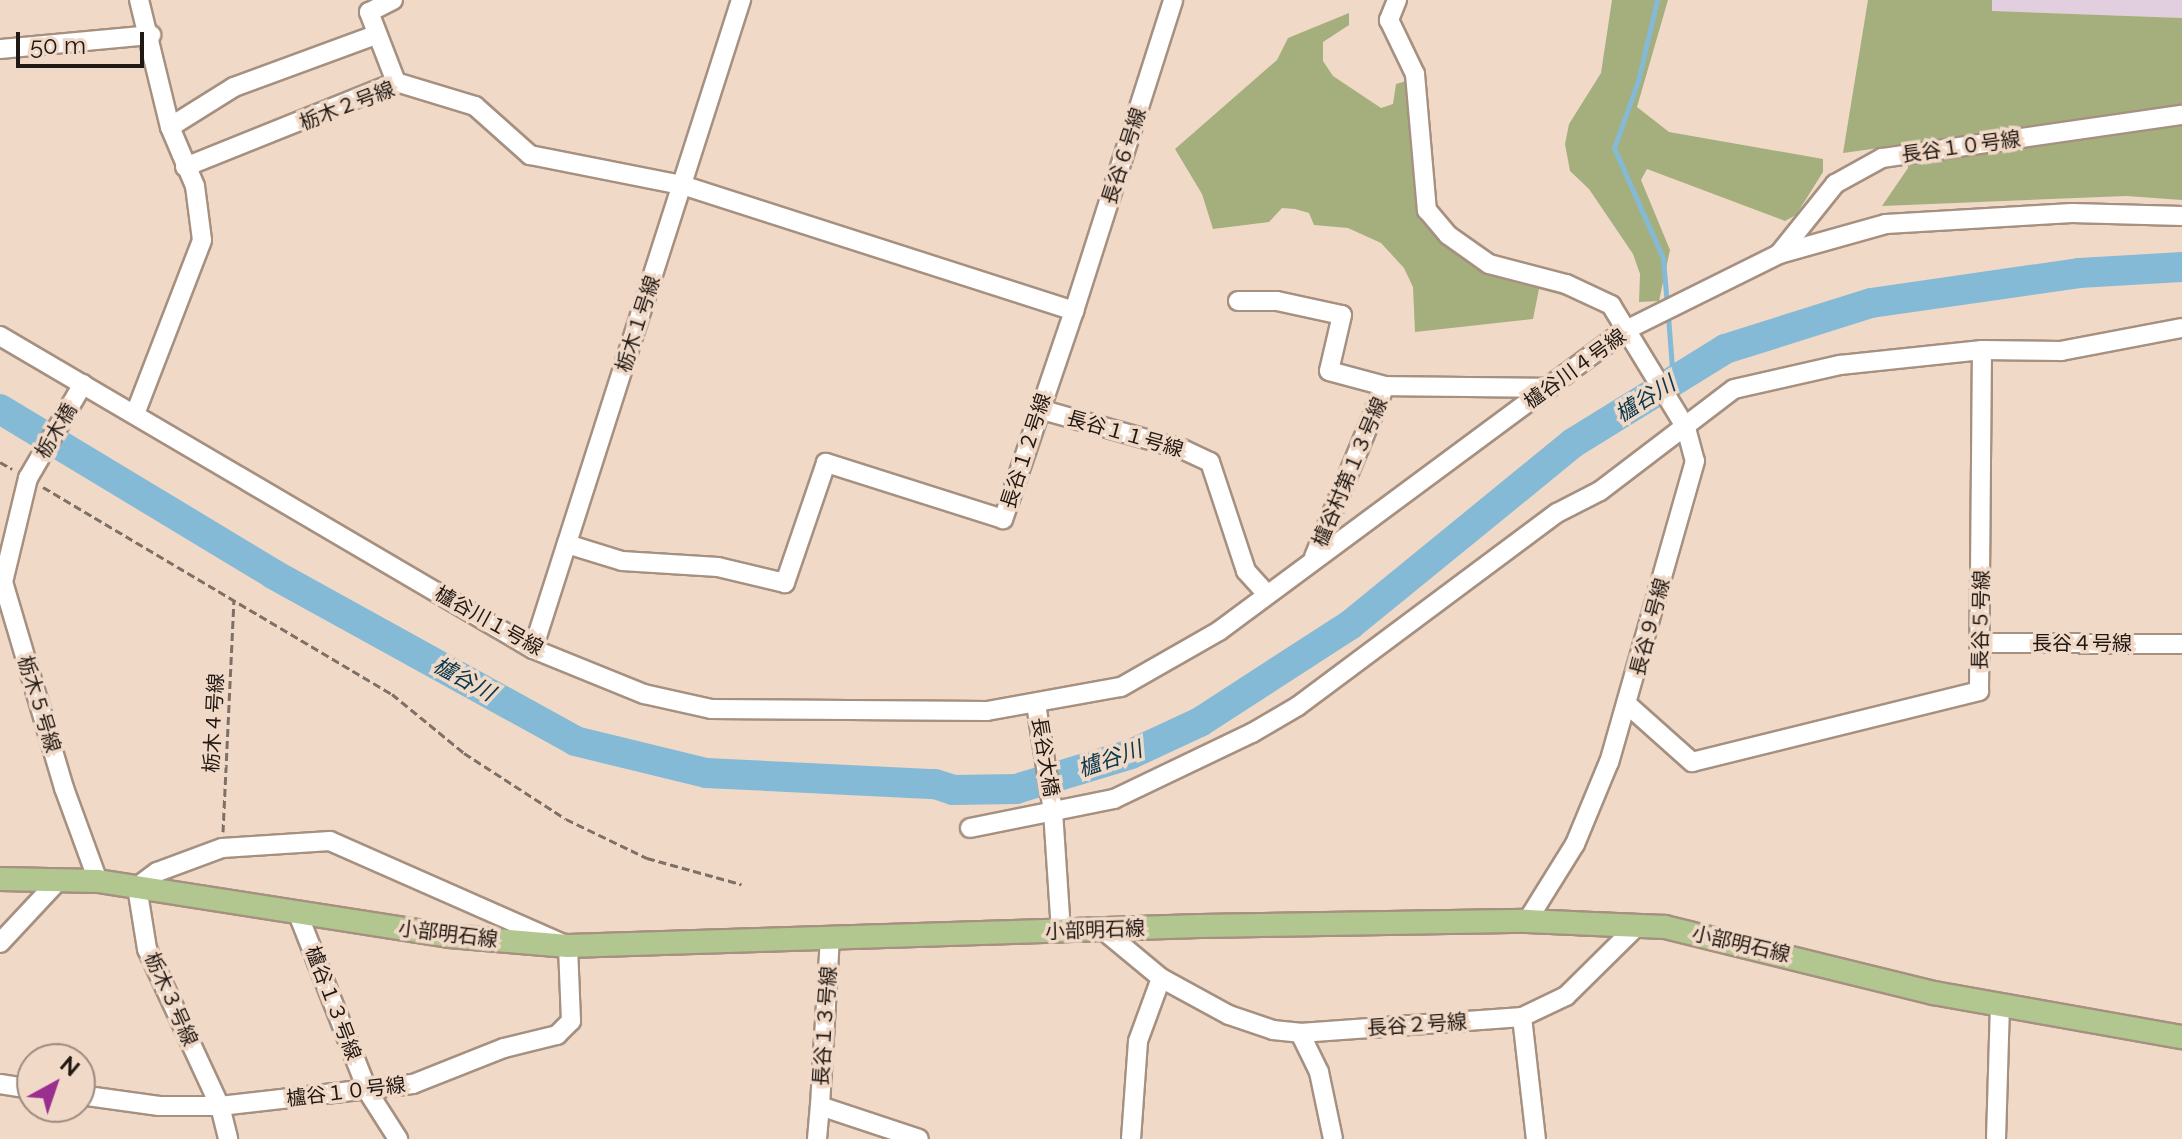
<!DOCTYPE html>
<meta charset="utf-8">
<style>
body{margin:0}
#map{position:relative;width:2182px;height:1139px;overflow:hidden;background:#f1d9c8;font-family:Raleway,"Noto Sans JP",sans-serif}
div>[style]{position:absolute}
[style*='--x']{left:calc(var(--x)*1px);top:calc(var(--y)*1px);width:calc(var(--w)*1px);rotate:calc(var(--a)*1deg)}
.industrial>*{inset:0;background:#e1cede}
.forest>*{inset:0;background:#a4af7d}
.stream>*{height:5px;margin:-2.5px;padding:0 2.5px;transform-origin:2.5px;border-radius:2.5px;background:#84bad6}
.river>*{height:30px;margin:-15px;padding:0 15px;transform-origin:15px;border-radius:15px;background:#84bad6}
.path>*{height:3px;margin-top:-1.5px;transform-origin:0;background:repeating-linear-gradient(90deg,#7f7065 0 8px,transparent 0 12px)}
.roads{filter:drop-shadow(2px 0 #a69080) drop-shadow(-2px 0 #a69080) drop-shadow(0 2px #a69080) drop-shadow(0 -2px #a69080)}
.minor>*{height:18px;margin:-9px;padding:0 9px;transform-origin:9px;border-radius:9px;background:#fff}
.major>*{height:22px;margin:-11px;padding:0 11px;transform-origin:11px;border-radius:11px;background:#b1c78f}
span{translate:-50% -50%;white-space:nowrap;text-align:center;line-height:1.15;-webkit-text-stroke:7px #f1d9c8;paint-order:stroke}
.street-label{font-size:20px;color:#201812}
.water-label{font-size:22px;color:#08374b;font-style:italic}
.north{position:absolute;left:16px;top:1043px;width:80px;height:80px;box-sizing:border-box;background:#f1d9c8;border:2px solid #9d8c7f;border-radius:50%;rotate:40deg;font-size:22px;font-weight:700;line-height:32px;text-align:center;color:#201812}
.north::after{content:'';display:block;margin:auto;width:28px;height:36px;background:#9a2f90;clip-path:polygon(50% 0,100% 100%,50% 72%,0 100%)}
.scale{position:absolute;left:16px;top:32px;width:128px;height:36px;box-sizing:border-box;border:4px solid #201812;border-top:0;padding-left:10px;font-size:24px;line-height:28px;white-space:nowrap;color:#201812;-webkit-text-stroke:6px #f1d9c8;paint-order:stroke}
</style>
<div id="map">
<div class="industrial">
<i style="clip-path:polygon(1992px 0,2182px 0,2182px 18px,1991px 11px)"></i>
</div>
<div class="forest">
<i style="clip-path:polygon(1612px 0,1668px 0,1637px 107px,1669px 132px,1823px 159px,1823px 172px,1796px 215px,1785px 221px,1647px 169px,1641px 180px,1670px 250px,1659px 301px,1639px 302px,1640px 274px,1633px 254px,1589px 189px,1570px 171px,1565px 144px,1569px 124px,1601px 73px)"></i>
<i style="clip-path:polygon(1868px 0,1992px 0,1992px 11px,2182px 18px,2182px 200px,2126px 196px,1882px 206px,1908px 168px,1908px 144px,1843px 153px)"></i>
<i style="clip-path:polygon(1349px 13px,1349px 25px,1323px 42px,1323px 61px,1333px 76px,1381px 108px,1393px 104px,1396px 84px,1413px 79px,1422px 204px,1478px 266px,1492px 274px,1568px 289px,1569px 297px,1539px 289px,1533px 319px,1415px 332px,1413px 287px,1404px 268px,1381px 243px,1348px 228px,1314px 225px,1309px 213px,1295px 209px,1282px 208px,1269px 222px,1213px 229px,1202px 194px,1175px 149px,1277px 60px,1288px 38px)"></i>
</div>
<div class="stream">
<i style="--x:1657;--y:0;--w:83;--a:103.2"></i>
<i style="--x:1638;--y:81;--w:71;--a:109.7"></i>
<i style="--x:1614;--y:148;--w:120;--a:66"></i>
<i style="--x:1663;--y:258;--w:48;--a:85.2"></i>
<i style="--x:1668;--y:316;--w:65;--a:85.6"></i>
</div>
<div class="river">
<i style="--x:0;--y:409;--w:319;--a:31.1"></i>
<i style="--x:273;--y:574;--w:345;--a:28.9"></i>
<i style="--x:575;--y:741;--w:135;--a:13.7"></i>
<i style="--x:706;--y:773;--w:229;--a:2.8"></i>
<i style="--x:935;--y:784;--w:19;--a:18"></i>
<i style="--x:953;--y:790;--w:63;--a:-0.9"></i>
<i style="--x:1016;--y:789;--w:120;--a:-16.9"></i>
<i style="--x:1131;--y:754;--w:76;--a:-24.9"></i>
<i style="--x:1200;--y:722;--w:179;--a:-32.9"></i>
<i style="--x:1350;--y:625;--w:288;--a:-39.2"></i>
<i style="--x:1573;--y:443;--w:179;--a:-31.7"></i>
<i style="--x:1725;--y:349;--w:153;--a:-17.5"></i>
<i style="--x:1871;--y:303;--w:210;--a:-8.2"></i>
<i style="--x:2079;--y:273;--w:103;--a:-3.3"></i>
</div>
<div class="path">
<i style="--x:0;--y:462;--w:14;--a:30"></i>
<i style="--x:43;--y:487;--w:406;--a:30.7"></i>
<i style="--x:392;--y:694;--w:93;--a:39.3"></i>
<i style="--x:464;--y:753;--w:121;--a:32.9"></i>
<i style="--x:566;--y:819;--w:90;--a:25.7"></i>
<i style="--x:647;--y:858;--w:98;--a:15.5"></i>
<i style="--x:223;--y:832;--w:232;--a:-87.3"></i>
</div>
<div class="roads">
<div class="minor">
<i style="--x:393;--y:0;--w:27;--a:153"></i>
<i style="--x:369;--y:12;--w:75;--a:68.9"></i>
<i style="--x:1397;--y:0;--w:22;--a:112"></i>
<i style="--x:1389;--y:20;--w:60;--a:64.3"></i>
<i style="--x:1415;--y:74;--w:137;--a:85"></i>
<i style="--x:1427;--y:210;--w:33;--a:50"></i>
<i style="--x:1448;--y:235;--w:50;--a:35.3"></i>
<i style="--x:1489;--y:264;--w:80;--a:14.6"></i>
<i style="--x:1566;--y:284;--w:50;--a:25"></i>
<i style="--x:1611;--y:305;--w:144;--a:58.6"></i>
<i style="--x:1686;--y:428;--w:34;--a:75"></i>
<i style="--x:1695;--y:461;--w:313;--a:105.9"></i>
<i style="--x:1609;--y:762;--w:89;--a:112.5"></i>
<i style="--x:1575;--y:844;--w:91;--a:121.9"></i>
<i style="--x:0;--y:49;--w:152;--a:-5.3"></i>
<i style="--x:170;--y:127;--w:75;--a:-32"></i>
<i style="--x:234;--y:87;--w:150;--a:-20.2"></i>
<i style="--x:185;--y:167;--w:227;--a:-21.9"></i>
<i style="--x:396;--y:82;--w:83;--a:16.9"></i>
<i style="--x:475;--y:106;--w:74;--a:41.7"></i>
<i style="--x:530;--y:155;--w:155;--a:11.2"></i>
<i style="--x:682;--y:185;--w:412;--a:17.8"></i>
<i style="--x:1074;--y:311;--w:220;--a:108.8"></i>
<i style="--x:1003;--y:519;--w:186;--a:-162.4"></i>
<i style="--x:826;--y:463;--w:127;--a:108.9"></i>
<i style="--x:785;--y:583;--w:69;--a:-166.6"></i>
<i style="--x:718;--y:567;--w:96;--a:-176.4"></i>
<i style="--x:622;--y:561;--w:58;--a:-162.8"></i>
<i style="--x:1779;--y:254;--w:90;--a:-51.3"></i>
<i style="--x:1835;--y:184;--w:54;--a:-29"></i>
<i style="--x:1882;--y:158;--w:303;--a:-8.2"></i>
<i style="--x:1238;--y:301;--w:39;--a:0"></i>
<i style="--x:1277;--y:301;--w:66;--a:12.2"></i>
<i style="--x:1342;--y:315;--w:57;--a:103.1"></i>
<i style="--x:1329;--y:371;--w:58;--a:15"></i>
<i style="--x:1385;--y:386;--w:164;--a:0.7"></i>
<i style="--x:1074;--y:311;--w:326;--a:-72.3"></i>
<i style="--x:0;--y:336;--w:618;--a:30.42"></i>
<i style="--x:533;--y:649;--w:120;--a:22.1"></i>
<i style="--x:644;--y:694;--w:69;--a:12.6"></i>
<i style="--x:711;--y:709;--w:276;--a:0.4"></i>
<i style="--x:987;--y:711;--w:136;--a:-10.2"></i>
<i style="--x:1121;--y:687;--w:113;--a:-29.7"></i>
<i style="--x:1219;--y:631;--w:504;--a:-36.53"></i>
<i style="--x:1624;--y:331;--w:173;--a:-26.4"></i>
<i style="--x:1779;--y:254;--w:111;--a:-15.7"></i>
<i style="--x:1886;--y:224;--w:186;--a:-3.4"></i>
<i style="--x:2072;--y:213;--w:110;--a:1.6"></i>
<i style="--x:83;--y:384;--w:109;--a:120.3"></i>
<i style="--x:28;--y:478;--w:107;--a:103.5"></i>
<i style="--x:3;--y:582;--w:215;--a:73.5"></i>
<i style="--x:64;--y:788;--w:99;--a:69.9"></i>
<i style="--x:1039;--y:409;--w:148;--a:15.6"></i>
<i style="--x:1182;--y:449;--w:31;--a:25"></i>
<i style="--x:1210;--y:462;--w:115;--a:71.7"></i>
<i style="--x:1246;--y:571;--w:28;--a:48"></i>
<i style="--x:135;--y:414;--w:186;--a:-68.9"></i>
<i style="--x:202;--y:240;--w:54;--a:-97.4"></i>
<i style="--x:195;--y:186;--w:64;--a:-113"></i>
<i style="--x:170;--y:127;--w:131;--a:-103.7"></i>
<i style="--x:1314;--y:557;--w:185;--a:-67.5"></i>
<i style="--x:1982;--y:643;--w:200;--a:0.3"></i>
<i style="--x:533;--y:649;--w:682;--a:-72.23"></i>
<i style="--x:1036;--y:704;--w:108;--a:81"></i>
<i style="--x:1053;--y:811;--w:120;--a:86.2"></i>
<i style="--x:1628;--y:705;--w:86;--a:41.7"></i>
<i style="--x:1692;--y:762;--w:296;--a:-13.9"></i>
<i style="--x:1979;--y:691;--w:341;--a:-89.5"></i>
<i style="--x:970;--y:828;--w:147;--a:-11.4"></i>
<i style="--x:1114;--y:799;--w:153;--a:-25.6"></i>
<i style="--x:1252;--y:733;--w:53;--a:-30.4"></i>
<i style="--x:1298;--y:706;--w:323;--a:-36.7"></i>
<i style="--x:1557;--y:513;--w:48;--a:-27.1"></i>
<i style="--x:1600;--y:491;--w:168;--a:-37.3"></i>
<i style="--x:1734;--y:389;--w:109;--a:-12.8"></i>
<i style="--x:1840;--y:365;--w:143;--a:-6"></i>
<i style="--x:1982;--y:350;--w:79;--a:0.7"></i>
<i style="--x:2061;--y:351;--w:123;--a:-10.8"></i>
<i style="--x:298;--y:914;--w:191;--a:68.5"></i>
<i style="--x:368;--y:1092;--w:56;--a:57.4"></i>
<i style="--x:1102;--y:929;--w:77;--a:39.7"></i>
<i style="--x:1161;--y:978;--w:77;--a:28.6"></i>
<i style="--x:1229;--y:1015;--w:46;--a:18.8"></i>
<i style="--x:1273;--y:1030;--w:27;--a:6"></i>
<i style="--x:1300;--y:1033;--w:223;--a:-4.1"></i>
<i style="--x:1522;--y:1017;--w:123;--a:83.5"></i>
<i style="--x:830;--y:937;--w:169;--a:93.4"></i>
<i style="--x:820;--y:1106;--w:104;--a:18.4"></i>
<i style="--x:0;--y:943;--w:86;--a:-46.9"></i>
<i style="--x:1522;--y:1017;--w:49;--a:-25.5"></i>
<i style="--x:1566;--y:996;--w:101;--a:-44.6"></i>
<i style="--x:1300;--y:1033;--w:43;--a:64"></i>
<i style="--x:1319;--y:1072;--w:68;--a:78.2"></i>
<i style="--x:0;--y:1084;--w:32;--a:9"></i>
<i style="--x:80;--y:1095;--w:80;--a:7.9"></i>
<i style="--x:159;--y:1106;--w:61;--a:0"></i>
<i style="--x:220;--y:1106;--w:194;--a:-6.5"></i>
<i style="--x:413;--y:1084;--w:98;--a:-21.6"></i>
<i style="--x:504;--y:1048;--w:55;--a:-13.8"></i>
<i style="--x:557;--y:1035;--w:20;--a:-45"></i>
<i style="--x:571;--y:1021;--w:75;--a:-92.3"></i>
<i style="--x:568;--y:946;--w:260;--a:-156.2"></i>
<i style="--x:330;--y:841;--w:108;--a:176.3"></i>
<i style="--x:222;--y:848;--w:69;--a:159.7"></i>
<i style="--x:157;--y:872;--w:25;--a:143"></i>
<i style="--x:137;--y:887;--w:63;--a:80.8"></i>
<i style="--x:147;--y:949;--w:173;--a:65.1"></i>
<i style="--x:220;--y:1106;--w:34;--a:76"></i>
<i style="--x:817;--y:1139;--w:33;--a:-85"></i>
<i style="--x:1131;--y:1139;--w:98;--a:-85.9"></i>
<i style="--x:1138;--y:1041;--w:67;--a:-69.9"></i>
<i style="--x:1996;--y:1139;--w:134;--a:-88.3"></i>
</div>
<div class="major">
<i style="--x:0;--y:879;--w:98;--a:1.2"></i>
<i style="--x:98;--y:881;--w:355;--a:8.9"></i>
<i style="--x:449;--y:936;--w:119;--a:4.8"></i>
<i style="--x:568;--y:946;--w:632;--a:-1.81"></i>
<i style="--x:1200;--y:926;--w:327;--a:-0.9"></i>
<i style="--x:1527;--y:921;--w:138;--a:2.5"></i>
<i style="--x:1665;--y:927;--w:277;--a:13.8"></i>
<i style="--x:1934;--y:993;--w:252;--a:10.1"></i>
</div>
</div>
<div class="street-label">
<span style="left:347px;top:106px;rotate:-21deg">栃木２号線</span>
<span style="left:1961px;top:147px;rotate:-8deg">長谷１０号線</span>
<span style="left:1124px;top:156px;rotate:-72deg">長谷６号線</span>
<span style="left:638px;top:324px;rotate:-72deg">栃木１号線</span>
<span style="left:1575px;top:369px;rotate:-36deg">櫨谷川４号線</span>
<span style="left:56px;top:431px;rotate:-59deg">栃木橋</span>
<span style="left:1125px;top:434px;rotate:16deg">長谷１１号線</span>
<span style="left:1026px;top:451px;rotate:-72deg">長谷１２号線</span>
<span style="left:1350px;top:472px;rotate:-67deg">櫨谷村第１３号線</span>
<span style="left:1981px;top:620px;rotate:-89deg">長谷５号線</span>
<span style="left:489px;top:621px;rotate:29deg">櫨谷川１号線</span>
<span style="left:1650px;top:627px;rotate:-75deg">長谷９号線</span>
<span style="left:2082px;top:643px">長谷４号線</span>
<span style="left:39px;top:704px;rotate:73deg">栃木５号線</span>
<span style="left:214px;top:723px;rotate:-87deg">栃木４号線</span>
<span style="left:1045px;top:757px;rotate:81deg">長谷大橋</span>
<span style="left:1095px;top:930px;rotate:-2deg">小部明石線</span>
<span style="left:448px;top:934px;rotate:7deg">小部明石線</span>
<span style="left:1741px;top:944px;rotate:13deg">小部明石線</span>
<span style="left:171px;top:999px;rotate:66deg">栃木３号線</span>
<span style="left:333px;top:1003px;rotate:69deg">櫨谷１３号線</span>
<span style="left:1417px;top:1025px;rotate:-4deg">長谷２号線</span>
<span style="left:825px;top:1026px;rotate:-86deg">長谷１３号線</span>
<span style="left:346px;top:1092px;rotate:-7deg">櫨谷１０号線</span>
</div>
<div class="water-label">
<span style="left:1645px;top:399px;rotate:-32deg">櫨谷川</span>
<span style="left:464px;top:679px;rotate:29deg">櫨谷川</span>
<span style="left:1110px;top:759px;rotate:-19deg">櫨谷川</span>
</div>
<div class="north">N</div>
<div class="scale">50 m</div>
</div>
